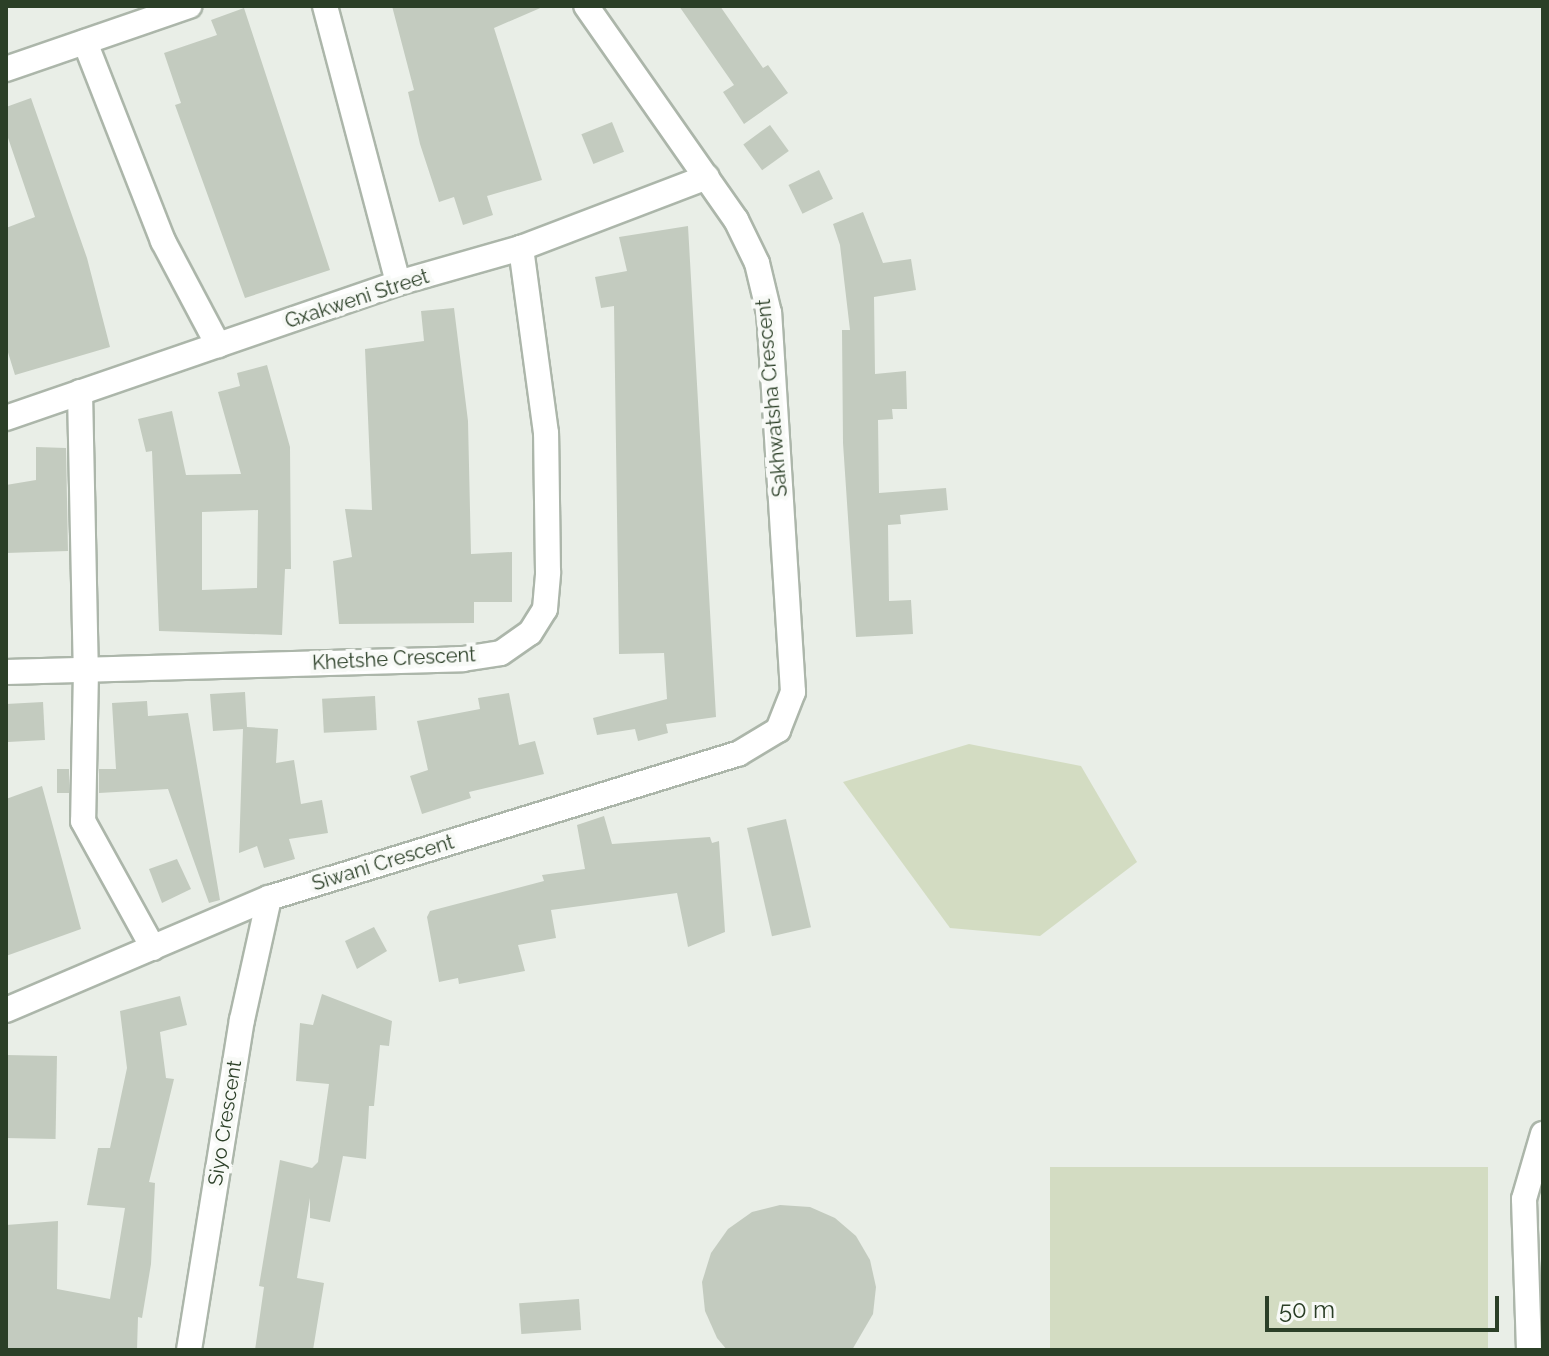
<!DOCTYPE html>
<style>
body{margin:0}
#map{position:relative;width:1549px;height:1356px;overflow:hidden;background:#e9eee7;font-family:Raleway,sans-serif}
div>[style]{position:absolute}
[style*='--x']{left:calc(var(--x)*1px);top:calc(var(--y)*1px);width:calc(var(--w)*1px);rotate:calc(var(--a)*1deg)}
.green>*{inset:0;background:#d3dcc2;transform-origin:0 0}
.building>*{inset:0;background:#c3cbbf;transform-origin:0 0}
.roads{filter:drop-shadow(2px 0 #acb6aa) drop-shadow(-2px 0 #acb6aa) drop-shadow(0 2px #acb6aa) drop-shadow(0 -2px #acb6aa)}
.street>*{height:24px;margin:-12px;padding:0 12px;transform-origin:12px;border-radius:12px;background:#fff}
span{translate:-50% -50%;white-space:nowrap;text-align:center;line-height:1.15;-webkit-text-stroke:8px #f8faf7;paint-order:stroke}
.street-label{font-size:20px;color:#2b3f27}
.frame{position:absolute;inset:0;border:8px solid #2b3f27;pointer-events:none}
.scale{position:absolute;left:1265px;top:1296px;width:234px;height:36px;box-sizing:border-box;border:4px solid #2b3f27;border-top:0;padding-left:10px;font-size:24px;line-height:28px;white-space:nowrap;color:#2b3f27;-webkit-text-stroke:6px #f8faf7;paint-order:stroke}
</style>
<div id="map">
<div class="green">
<i style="clip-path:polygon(969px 744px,1081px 766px,1137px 862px,1040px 936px,950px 928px,843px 782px)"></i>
<i style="left:1488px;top:1167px;width:183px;height:438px;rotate:90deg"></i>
</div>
<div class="building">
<i style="clip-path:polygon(392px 6px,545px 6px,494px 28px,542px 180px,487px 196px,493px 215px,463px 225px,454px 197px,439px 202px,420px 144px,408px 92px,414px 90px)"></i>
<i style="clip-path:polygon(679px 6px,720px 6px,763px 68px,768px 65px,788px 93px,744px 124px,723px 92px,734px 85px)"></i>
<i style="clip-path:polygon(244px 8px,330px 270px,245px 298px,175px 105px,181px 103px,164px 53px,217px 35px,211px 20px)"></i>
<i style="clip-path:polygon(31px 98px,87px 258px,110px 347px,15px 375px,6px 346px,6px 228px,35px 217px,6px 132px,6px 107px)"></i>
<i style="left:612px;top:122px;width:32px;height:33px;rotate:68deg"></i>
<i style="left:770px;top:125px;width:32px;height:33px;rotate:54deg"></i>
<i style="left:819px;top:170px;width:32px;height:34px;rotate:64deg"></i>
<i style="clip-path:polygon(863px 212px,883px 263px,911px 259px,916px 290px,874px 297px,875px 374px,906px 371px,907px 409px,892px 409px,893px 419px,878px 420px,879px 493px,946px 488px,948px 510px,900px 515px,901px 524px,888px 525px,889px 601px,911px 600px,913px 634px,856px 637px,843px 443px,842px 330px,850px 330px,840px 245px,833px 224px)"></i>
<i style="clip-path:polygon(688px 226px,716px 717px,666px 724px,668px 733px,638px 741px,635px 729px,597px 735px,593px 718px,667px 699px,664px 653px,619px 654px,614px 306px,601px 308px,595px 277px,627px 271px,619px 237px)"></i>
<i style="clip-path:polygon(454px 308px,468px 421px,471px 554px,512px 552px,512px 602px,474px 602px,474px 623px,339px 624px,333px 561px,352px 557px,345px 509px,372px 510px,365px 349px,424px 341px,421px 311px)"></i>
<i style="clip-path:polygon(evenodd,267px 365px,290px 447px,291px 569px,285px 569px,282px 635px,159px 631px,152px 451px,146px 452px,138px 419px,172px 411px,186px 475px,241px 474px,218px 392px,240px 386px,237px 373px,267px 365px,258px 510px,257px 588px,202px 590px,202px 512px,258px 510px)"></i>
<i style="clip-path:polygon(36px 447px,66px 448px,68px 551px,6px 553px,6px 485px,36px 480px)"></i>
<i style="clip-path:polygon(245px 692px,247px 727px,278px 729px,276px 763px,294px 760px,301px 804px,322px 800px,328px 833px,289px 839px,295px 859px,264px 868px,257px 846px,239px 853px,243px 729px,213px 731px,210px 694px)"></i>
<i style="clip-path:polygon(509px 693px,519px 745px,535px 741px,544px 774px,469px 792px,471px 798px,422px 814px,410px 776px,428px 770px,417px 721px,480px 709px,478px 698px)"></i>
<i style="left:375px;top:696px;width:34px;height:53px;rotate:87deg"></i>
<i style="clip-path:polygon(147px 701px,148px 716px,188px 713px,220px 900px,209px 903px,168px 789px,99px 793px,99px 769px,116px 769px,112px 703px)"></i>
<i style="left:43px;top:702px;width:38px;height:37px;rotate:87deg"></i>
<i style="left:57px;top:769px;width:12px;height:24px"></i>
<i style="clip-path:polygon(42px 786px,81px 929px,6px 956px,6px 799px)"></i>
<i style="clip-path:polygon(604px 816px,612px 844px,710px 837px,712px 843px,719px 841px,725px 932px,688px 947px,677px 893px,551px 910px,556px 938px,518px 945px,525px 971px,459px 984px,458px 978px,439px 982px,427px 917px,430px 911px,544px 881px,542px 875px,585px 869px,577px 825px)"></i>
<i style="left:786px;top:819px;width:111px;height:40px;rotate:77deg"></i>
<i style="clip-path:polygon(177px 859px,191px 889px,162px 903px,149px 869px)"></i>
<i style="clip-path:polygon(374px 927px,387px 951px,357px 969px,345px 941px)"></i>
<i style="clip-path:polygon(322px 994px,392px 1021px,389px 1046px,380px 1045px,374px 1106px,369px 1106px,366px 1159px,343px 1156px,330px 1222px,310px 1218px,310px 1198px,297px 1278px,324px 1283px,313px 1350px,255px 1350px,264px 1287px,259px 1286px,280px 1160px,312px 1168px,318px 1162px,329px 1084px,296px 1081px,300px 1023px,313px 1025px)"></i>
<i style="clip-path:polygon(180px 996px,187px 1025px,160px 1032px,166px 1078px,174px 1079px,149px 1182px,155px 1183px,151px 1264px,142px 1318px,138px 1317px,137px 1350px,6px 1350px,6px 1225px,58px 1221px,57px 1289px,110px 1299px,125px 1208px,87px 1205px,98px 1148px,110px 1148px,127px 1068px,120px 1011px)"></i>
<i style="left:6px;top:1055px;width:51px;height:83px;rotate:1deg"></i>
<i style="clip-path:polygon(780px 1205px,810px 1207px,835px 1218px,856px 1236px,870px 1260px,876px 1287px,873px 1314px,852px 1350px,727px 1350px,717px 1338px,705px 1311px,702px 1282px,711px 1253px,728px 1229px,752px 1212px)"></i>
<i style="left:579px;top:1299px;width:31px;height:60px;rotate:86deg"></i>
</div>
<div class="roads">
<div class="street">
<i style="--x:325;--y:6;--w:286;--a:75.2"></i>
<i style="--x:85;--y:42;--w:214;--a:68.6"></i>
<i style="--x:163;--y:241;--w:118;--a:62.1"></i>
<i style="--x:6;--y:69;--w:194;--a:-19"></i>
<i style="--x:80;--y:392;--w:278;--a:88.8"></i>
<i style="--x:86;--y:670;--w:151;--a:91.1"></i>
<i style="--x:83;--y:821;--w:145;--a:61.1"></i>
<i style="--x:6;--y:418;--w:415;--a:-19"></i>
<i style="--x:398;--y:283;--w:128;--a:-15.9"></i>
<i style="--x:521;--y:248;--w:199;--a:-20.9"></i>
<i style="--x:6;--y:672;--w:457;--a:-1.6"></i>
<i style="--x:463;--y:659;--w:38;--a:-9"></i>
<i style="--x:501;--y:653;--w:35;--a:-35"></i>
<i style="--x:530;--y:633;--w:28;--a:-58"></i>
<i style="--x:545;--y:609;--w:37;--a:-85"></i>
<i style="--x:548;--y:572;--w:139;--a:-90.8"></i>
<i style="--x:546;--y:433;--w:187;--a:-97.7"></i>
<i style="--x:6;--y:1010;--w:286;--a:-23.1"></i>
<i style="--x:269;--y:898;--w:491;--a:-17.1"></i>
<i style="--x:738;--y:754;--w:47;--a:-31"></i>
<i style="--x:778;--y:730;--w:41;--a:-68.5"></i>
<i style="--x:793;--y:692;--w:380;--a:-93.6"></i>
<i style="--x:769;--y:313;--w:51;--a:-103.5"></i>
<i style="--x:757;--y:263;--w:48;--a:-116"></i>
<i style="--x:736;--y:220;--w:261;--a:-125"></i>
<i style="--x:189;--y:1350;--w:334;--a:-80.9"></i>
<i style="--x:242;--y:1020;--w:125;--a:-77.5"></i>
<i style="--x:1529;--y:1350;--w:151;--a:-91.9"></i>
<i style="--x:1524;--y:1199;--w:68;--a:-73.7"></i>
</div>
</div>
<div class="street-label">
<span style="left:357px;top:299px;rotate:-18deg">Gxakweni Street</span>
<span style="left:772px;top:398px;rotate:-95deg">Sakhwatsha Crescent</span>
<span style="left:394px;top:659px;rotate:-3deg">Khetshe Crescent</span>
<span style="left:383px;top:863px;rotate:-17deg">Siwani Crescent</span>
<span style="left:225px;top:1123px;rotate:-81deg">Siyo Crescent</span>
</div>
<div class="frame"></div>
<div class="scale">50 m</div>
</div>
